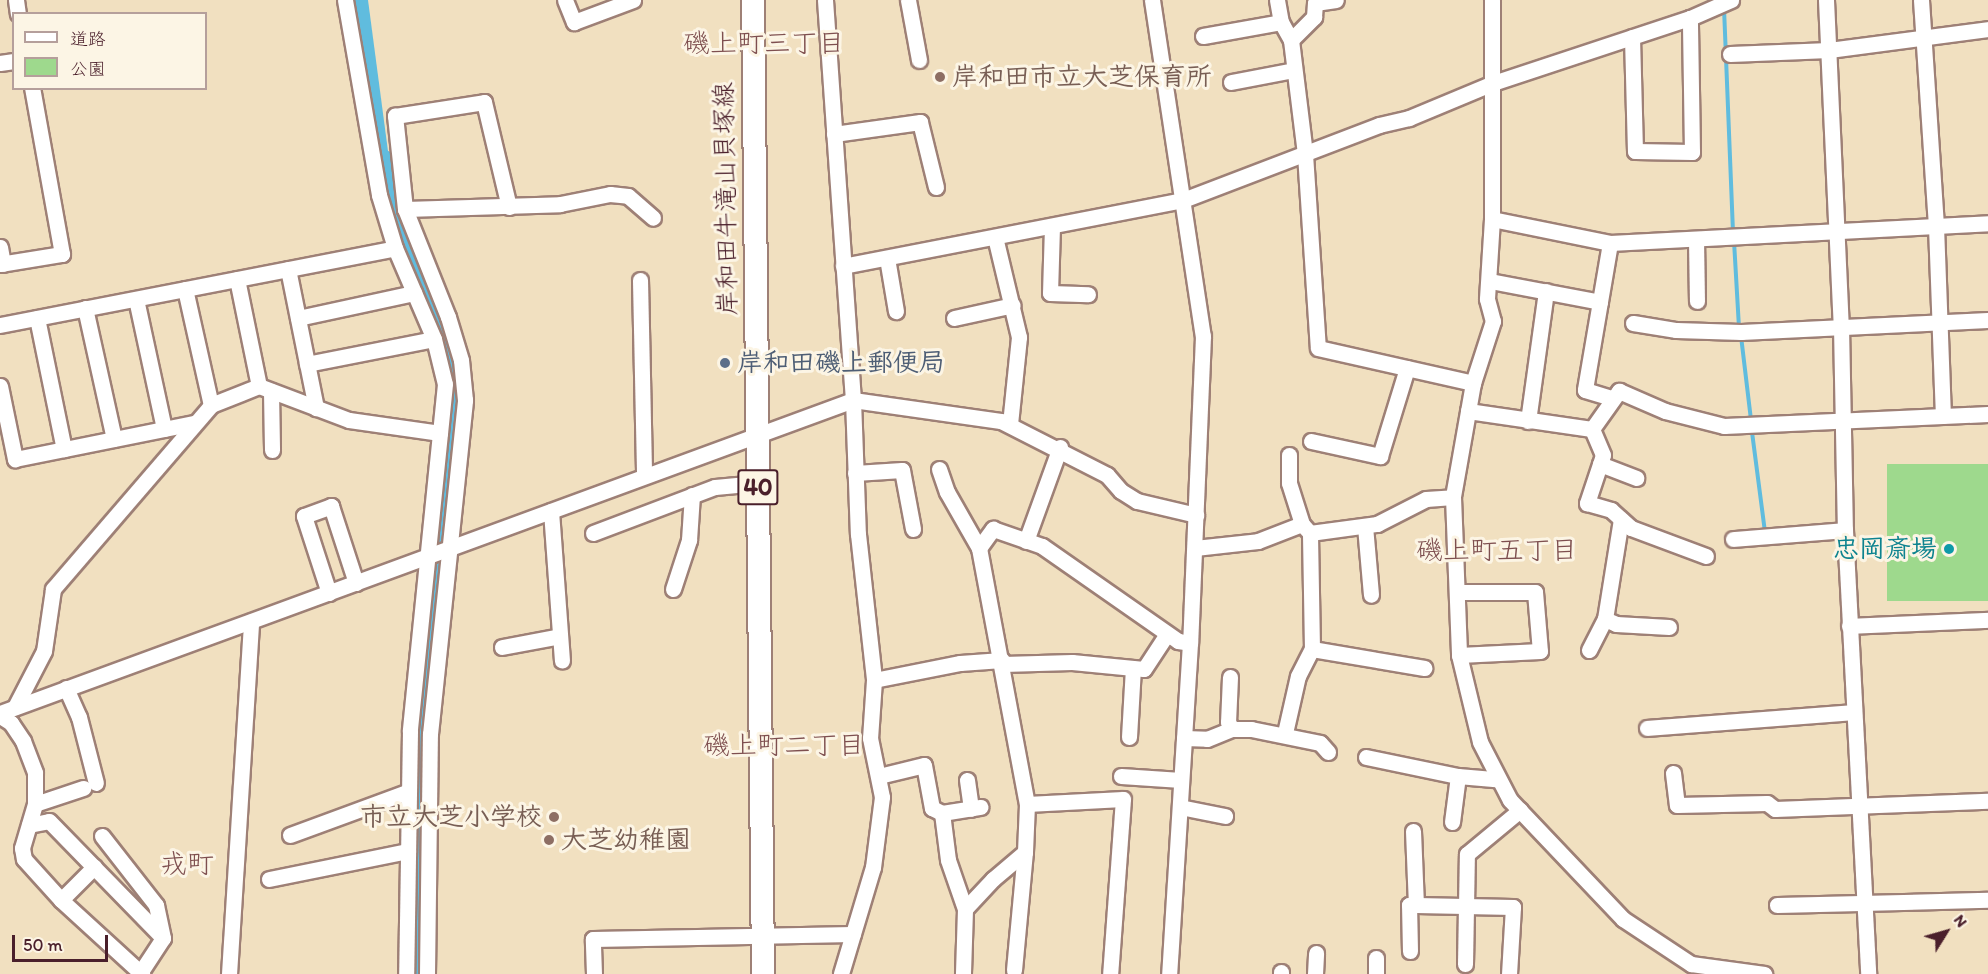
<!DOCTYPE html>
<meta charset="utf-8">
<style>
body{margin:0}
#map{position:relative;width:1988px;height:974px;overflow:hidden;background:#f1e0c0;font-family:Itim,"Klee One",sans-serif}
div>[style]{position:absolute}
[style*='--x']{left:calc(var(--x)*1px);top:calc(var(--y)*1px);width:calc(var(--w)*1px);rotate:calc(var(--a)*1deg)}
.green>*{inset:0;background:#9ed98d;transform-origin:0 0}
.water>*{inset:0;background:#60bcde}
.stream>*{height:4px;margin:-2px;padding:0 2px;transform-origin:2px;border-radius:2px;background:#60bcde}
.river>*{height:22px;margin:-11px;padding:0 11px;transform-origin:11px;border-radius:11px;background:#60bcde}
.roads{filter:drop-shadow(2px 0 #9e8076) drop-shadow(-2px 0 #9e8076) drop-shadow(0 2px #9e8076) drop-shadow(0 -2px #9e8076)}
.minor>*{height:15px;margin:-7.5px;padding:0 7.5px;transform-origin:7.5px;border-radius:7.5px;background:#fff}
.primary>*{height:22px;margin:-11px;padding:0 11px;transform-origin:11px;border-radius:11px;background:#fff}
.dots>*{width:16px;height:16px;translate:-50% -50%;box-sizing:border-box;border:3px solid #fcf5e5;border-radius:50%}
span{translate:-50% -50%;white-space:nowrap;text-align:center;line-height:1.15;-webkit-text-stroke:6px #fcf5e5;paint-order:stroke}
.shield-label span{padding:2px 4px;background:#fcf5e5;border:2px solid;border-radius:4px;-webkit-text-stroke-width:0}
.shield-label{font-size:24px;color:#4a1f2b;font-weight:700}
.education-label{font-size:26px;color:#785e54;font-weight:700}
.left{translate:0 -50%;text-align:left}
.right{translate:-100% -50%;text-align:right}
.street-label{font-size:26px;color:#4a1f2b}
.service-label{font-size:26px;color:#4e5e75;font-weight:700}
.culture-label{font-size:26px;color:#0d838f;font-weight:700}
.neighbourhood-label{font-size:27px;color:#7e4f4f}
.legend{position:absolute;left:12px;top:12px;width:195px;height:78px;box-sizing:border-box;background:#fcf5e5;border:2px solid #b59f9b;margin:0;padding:8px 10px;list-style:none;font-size:18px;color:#4a1f2b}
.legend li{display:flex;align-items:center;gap:12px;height:30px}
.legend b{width:30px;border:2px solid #b59f9b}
.north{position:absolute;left:1916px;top:902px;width:60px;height:60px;-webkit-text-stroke:4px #fcf5e5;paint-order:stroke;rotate:53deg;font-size:16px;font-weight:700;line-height:24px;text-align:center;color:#4a1f2b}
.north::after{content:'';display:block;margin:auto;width:21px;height:27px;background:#4a1f2b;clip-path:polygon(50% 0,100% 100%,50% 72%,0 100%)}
.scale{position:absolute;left:12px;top:935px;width:96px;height:27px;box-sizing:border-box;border:3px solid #4a1f2b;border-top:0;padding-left:8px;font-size:18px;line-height:21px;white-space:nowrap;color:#4a1f2b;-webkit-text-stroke:4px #fcf5e5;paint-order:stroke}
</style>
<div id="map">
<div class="green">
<i style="left:1988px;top:464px;width:137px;height:101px;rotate:90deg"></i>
</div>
<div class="water">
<i style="clip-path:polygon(351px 0,368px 0,393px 189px,383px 191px)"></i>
</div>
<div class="stream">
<i style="--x:1724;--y:8;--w:224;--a:87.7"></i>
<i style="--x:1734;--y:241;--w:86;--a:86.7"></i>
<i style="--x:1741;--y:336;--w:85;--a:83.2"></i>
<i style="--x:1752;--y:432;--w:101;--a:82.6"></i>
</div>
<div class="river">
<i style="--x:384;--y:161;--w:76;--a:74"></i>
<i style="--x:405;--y:234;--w:94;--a:67.5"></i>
<i style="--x:441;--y:321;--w:41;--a:74.6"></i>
<i style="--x:452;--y:361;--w:96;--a:92.4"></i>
<i style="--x:448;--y:457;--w:151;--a:96.8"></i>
<i style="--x:430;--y:607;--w:158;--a:93.6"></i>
<i style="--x:420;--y:765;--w:209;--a:91.1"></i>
</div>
<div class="roads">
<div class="minor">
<i style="--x:16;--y:0;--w:14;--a:82"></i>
<i style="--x:345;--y:0;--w:198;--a:80.1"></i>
<i style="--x:379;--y:195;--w:55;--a:73.2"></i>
<i style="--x:395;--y:248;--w:99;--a:66.8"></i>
<i style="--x:434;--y:339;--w:46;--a:76.3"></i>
<i style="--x:445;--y:384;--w:349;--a:95.8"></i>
<i style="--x:410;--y:731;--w:243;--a:90.9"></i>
<i style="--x:565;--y:0;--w:24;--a:68"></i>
<i style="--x:574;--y:22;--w:63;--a:-20.4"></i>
<i style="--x:825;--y:0;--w:401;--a:86"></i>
<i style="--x:853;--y:400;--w:134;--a:87.9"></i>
<i style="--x:858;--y:534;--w:147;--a:83.7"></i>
<i style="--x:874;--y:680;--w:58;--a:93.9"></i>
<i style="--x:870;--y:738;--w:60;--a:78.5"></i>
<i style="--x:882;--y:797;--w:71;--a:97.3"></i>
<i style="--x:873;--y:867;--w:112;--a:106.7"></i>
<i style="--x:908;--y:0;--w:61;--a:79.6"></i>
<i style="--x:1152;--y:0;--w:340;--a:81.4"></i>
<i style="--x:1203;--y:336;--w:307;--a:92.4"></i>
<i style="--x:1190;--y:643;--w:332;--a:93.6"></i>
<i style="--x:1277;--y:0;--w:22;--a:80"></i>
<i style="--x:1281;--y:22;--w:21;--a:61"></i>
<i style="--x:1291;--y:40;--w:115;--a:83"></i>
<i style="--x:1305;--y:154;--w:194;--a:86.2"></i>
<i style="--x:1318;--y:348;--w:159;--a:12.7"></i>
<i style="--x:1492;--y:0;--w:219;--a:90"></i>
<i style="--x:1492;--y:219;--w:80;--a:93.6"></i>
<i style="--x:1487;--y:299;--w:23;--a:75"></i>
<i style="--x:1493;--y:321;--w:65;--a:107.9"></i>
<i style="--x:1473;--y:383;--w:116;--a:100"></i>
<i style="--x:1453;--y:497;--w:158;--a:87.8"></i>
<i style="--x:1459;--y:655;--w:89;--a:76.4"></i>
<i style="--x:1480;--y:742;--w:65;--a:62.7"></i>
<i style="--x:1510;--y:800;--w:164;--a:46.5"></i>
<i style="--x:1623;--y:919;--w:82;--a:33.5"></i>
<i style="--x:1691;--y:964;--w:74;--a:7.8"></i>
<i style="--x:1826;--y:0;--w:326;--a:87.4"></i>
<i style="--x:1841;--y:326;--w:204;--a:88.9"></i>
<i style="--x:1845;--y:530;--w:445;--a:87"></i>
<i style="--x:1921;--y:0;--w:226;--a:86.2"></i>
<i style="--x:1936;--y:226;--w:190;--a:87.9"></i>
<i style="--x:1203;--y:36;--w:79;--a:-10.2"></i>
<i style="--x:1632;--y:37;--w:114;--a:88.5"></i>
<i style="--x:1635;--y:151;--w:57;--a:1"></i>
<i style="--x:1692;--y:152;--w:134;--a:-90.9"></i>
<i style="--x:1291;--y:40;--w:33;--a:-45"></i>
<i style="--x:1314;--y:17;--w:14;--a:-86"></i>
<i style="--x:1315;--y:3;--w:21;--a:-8"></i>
<i style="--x:1730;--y:54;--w:99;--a:-2.3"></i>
<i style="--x:1829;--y:50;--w:160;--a:-7.5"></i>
<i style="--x:0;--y:63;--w:14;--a:-8"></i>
<i style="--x:1231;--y:82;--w:64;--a:-10.8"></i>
<i style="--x:834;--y:134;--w:87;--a:-7.9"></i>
<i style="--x:920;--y:122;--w:67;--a:76.2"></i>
<i style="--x:405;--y:209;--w:155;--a:-1.8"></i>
<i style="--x:560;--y:204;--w:51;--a:-11.3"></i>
<i style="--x:610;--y:194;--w:18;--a:6"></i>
<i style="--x:628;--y:196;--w:33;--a:41"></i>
<i style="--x:1492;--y:219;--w:120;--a:11.5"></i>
<i style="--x:1610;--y:243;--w:379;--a:-3"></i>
<i style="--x:1052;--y:226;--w:67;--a:91.7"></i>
<i style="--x:1050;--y:293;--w:38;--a:2"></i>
<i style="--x:995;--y:237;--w:103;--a:76.5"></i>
<i style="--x:1019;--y:337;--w:87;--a:95.9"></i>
<i style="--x:1696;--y:239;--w:62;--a:89.1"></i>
<i style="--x:1610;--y:243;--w:149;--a:99.7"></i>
<i style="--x:1585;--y:390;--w:28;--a:17"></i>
<i style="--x:0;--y:247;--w:17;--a:80"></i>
<i style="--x:887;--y:258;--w:54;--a:80.4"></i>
<i style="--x:0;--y:264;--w:63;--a:-9.2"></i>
<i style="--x:62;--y:254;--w:169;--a:-100.2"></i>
<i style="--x:843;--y:266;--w:346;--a:-11"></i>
<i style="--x:1183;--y:200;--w:210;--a:-20.9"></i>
<i style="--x:1379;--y:125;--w:31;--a:-13"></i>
<i style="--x:1409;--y:118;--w:91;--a:-22.6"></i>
<i style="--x:1493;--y:83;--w:207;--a:-18.3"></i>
<i style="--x:1690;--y:18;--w:45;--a:-23.7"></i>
<i style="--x:288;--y:269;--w:142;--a:78.6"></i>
<i style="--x:237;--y:279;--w:109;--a:78.4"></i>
<i style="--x:640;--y:280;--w:195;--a:88.8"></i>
<i style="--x:1490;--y:281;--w:112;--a:10.8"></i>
<i style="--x:185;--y:289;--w:119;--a:77.4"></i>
<i style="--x:136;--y:299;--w:133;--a:77.8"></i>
<i style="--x:85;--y:308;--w:134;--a:77.5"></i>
<i style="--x:37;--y:318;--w:134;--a:78.4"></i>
<i style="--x:298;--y:318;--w:119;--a:-12.2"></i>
<i style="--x:954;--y:318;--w:60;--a:-12.4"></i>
<i style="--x:1633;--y:323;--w:44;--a:9.2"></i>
<i style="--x:1676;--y:330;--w:65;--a:1.8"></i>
<i style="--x:1741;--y:332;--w:247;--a:-2.8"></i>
<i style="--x:0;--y:325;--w:402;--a:-11"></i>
<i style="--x:307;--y:364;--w:129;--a:-11.1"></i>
<i style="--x:0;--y:386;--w:75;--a:78.4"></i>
<i style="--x:15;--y:459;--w:183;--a:-11.4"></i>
<i style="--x:271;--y:391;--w:59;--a:89"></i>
<i style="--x:1468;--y:411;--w:125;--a:8.3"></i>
<i style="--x:1592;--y:429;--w:47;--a:-54.6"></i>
<i style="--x:1619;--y:391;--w:50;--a:23.5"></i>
<i style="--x:1665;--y:411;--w:61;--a:14.3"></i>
<i style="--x:1724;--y:426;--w:264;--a:-2.6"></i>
<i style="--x:1528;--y:421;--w:131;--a:-82.1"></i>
<i style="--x:1592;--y:429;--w:28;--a:67"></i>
<i style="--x:1603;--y:455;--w:51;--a:108.4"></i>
<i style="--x:1587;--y:503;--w:25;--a:16"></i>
<i style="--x:1611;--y:510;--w:27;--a:42"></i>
<i style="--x:1631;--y:528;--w:80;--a:20.5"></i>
<i style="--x:1311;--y:441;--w:71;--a:12.3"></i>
<i style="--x:1380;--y:456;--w:92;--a:-72.9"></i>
<i style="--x:1600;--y:464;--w:39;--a:21"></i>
<i style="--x:939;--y:469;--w:24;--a:71"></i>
<i style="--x:947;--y:492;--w:64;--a:60.3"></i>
<i style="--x:979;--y:548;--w:260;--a:79.4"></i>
<i style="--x:1027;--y:804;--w:48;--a:92.4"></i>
<i style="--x:1025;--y:852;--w:42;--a:139.8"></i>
<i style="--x:993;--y:879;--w:41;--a:133"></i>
<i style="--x:965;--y:909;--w:65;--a:91.8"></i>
<i style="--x:855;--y:473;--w:47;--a:-3.7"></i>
<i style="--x:902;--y:470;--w:60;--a:79.4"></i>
<i style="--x:551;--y:511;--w:150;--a:85.8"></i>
<i style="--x:1365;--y:526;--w:69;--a:85"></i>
<i style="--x:593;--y:533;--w:130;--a:-20.7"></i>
<i style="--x:715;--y:487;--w:43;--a:-5.3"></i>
<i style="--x:1310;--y:533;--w:68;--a:-7.7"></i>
<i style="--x:1377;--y:524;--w:55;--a:-27"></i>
<i style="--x:1426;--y:499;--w:27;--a:-4"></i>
<i style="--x:1733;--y:539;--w:112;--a:-4.6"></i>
<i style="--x:1026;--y:541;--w:100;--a:-70.1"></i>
<i style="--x:979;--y:548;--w:24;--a:-54"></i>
<i style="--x:993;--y:529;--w:52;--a:19.1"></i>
<i style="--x:1042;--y:546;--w:166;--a:34.9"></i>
<i style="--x:1178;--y:641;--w:12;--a:9"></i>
<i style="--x:1195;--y:548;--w:63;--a:-6.3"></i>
<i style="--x:1258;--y:541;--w:47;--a:-21.1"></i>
<i style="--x:673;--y:589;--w:52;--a:-71.9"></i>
<i style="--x:689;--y:540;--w:45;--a:-86.2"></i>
<i style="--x:1458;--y:592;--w:77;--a:0"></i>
<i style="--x:1535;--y:592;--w:59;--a:85.2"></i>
<i style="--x:1540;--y:651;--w:81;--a:177.2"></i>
<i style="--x:329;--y:593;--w:81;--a:-108"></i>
<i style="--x:304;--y:516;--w:29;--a:-20"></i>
<i style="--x:331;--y:506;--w:81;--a:72"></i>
<i style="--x:1605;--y:619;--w:12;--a:24"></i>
<i style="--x:1616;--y:624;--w:53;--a:3.2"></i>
<i style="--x:1849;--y:626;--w:139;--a:-2.5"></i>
<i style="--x:502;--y:647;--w:59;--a:-10.7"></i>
<i style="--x:1312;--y:649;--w:114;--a:9.6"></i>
<i style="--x:1589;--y:650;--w:35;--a:-63"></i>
<i style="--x:1605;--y:619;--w:101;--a:-80.9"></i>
<i style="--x:1003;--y:664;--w:69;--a:-1.7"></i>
<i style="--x:1072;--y:662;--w:72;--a:5.6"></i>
<i style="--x:1144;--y:669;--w:42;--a:-56.7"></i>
<i style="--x:1230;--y:677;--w:45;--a:92.5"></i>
<i style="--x:1228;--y:722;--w:8;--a:60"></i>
<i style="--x:874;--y:680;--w:88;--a:-11.2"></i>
<i style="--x:960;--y:663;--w:42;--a:-4.1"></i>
<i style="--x:66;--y:688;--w:32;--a:66"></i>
<i style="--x:79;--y:717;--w:68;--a:75.6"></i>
<i style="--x:15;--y:707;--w:63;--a:-62.6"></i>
<i style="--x:44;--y:651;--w:63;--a:-81.7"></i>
<i style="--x:53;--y:589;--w:243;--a:-49.3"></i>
<i style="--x:211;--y:405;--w:52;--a:-21.6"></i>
<i style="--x:259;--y:386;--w:96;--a:20.7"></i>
<i style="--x:349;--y:420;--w:92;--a:8.1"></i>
<i style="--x:0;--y:713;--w:909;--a:-20.15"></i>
<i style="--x:853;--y:400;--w:149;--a:8.1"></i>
<i style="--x:1001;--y:421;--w:119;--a:27"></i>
<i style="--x:1107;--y:475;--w:21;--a:49"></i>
<i style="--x:1121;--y:491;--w:19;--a:32"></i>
<i style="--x:1137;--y:501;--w:61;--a:13.3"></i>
<i style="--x:0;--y:716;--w:13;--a:32"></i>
<i style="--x:11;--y:723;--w:22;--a:56"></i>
<i style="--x:23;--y:741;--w:34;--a:69"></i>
<i style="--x:35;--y:773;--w:31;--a:90"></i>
<i style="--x:35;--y:804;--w:46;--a:106.5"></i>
<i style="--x:22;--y:848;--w:11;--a:80"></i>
<i style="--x:24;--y:859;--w:55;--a:47.9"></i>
<i style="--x:61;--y:900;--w:110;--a:42.4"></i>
<i style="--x:1647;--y:728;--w:207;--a:-4.4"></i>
<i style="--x:1285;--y:733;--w:58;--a:-77.2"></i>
<i style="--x:1298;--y:676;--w:30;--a:-63"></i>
<i style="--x:1312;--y:649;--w:116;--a:-91"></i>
<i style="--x:1310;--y:533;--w:12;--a:-132"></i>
<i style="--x:1302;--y:524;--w:43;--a:-107.6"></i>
<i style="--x:1289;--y:483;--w:28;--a:-90"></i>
<i style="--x:1129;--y:737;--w:69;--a:-86.7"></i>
<i style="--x:1184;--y:738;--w:23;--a:2"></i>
<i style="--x:1207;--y:739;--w:27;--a:-22"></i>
<i style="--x:1232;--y:729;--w:19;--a:0"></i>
<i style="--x:1251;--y:729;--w:70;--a:11.5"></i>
<i style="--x:1320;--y:743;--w:12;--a:48"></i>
<i style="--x:1366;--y:757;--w:94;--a:11.7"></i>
<i style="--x:1458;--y:776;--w:38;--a:5"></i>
<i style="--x:1673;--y:773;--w:32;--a:83"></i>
<i style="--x:1677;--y:805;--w:90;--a:-1.3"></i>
<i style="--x:1767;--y:803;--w:10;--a:37"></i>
<i style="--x:1775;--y:809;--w:213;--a:-2.2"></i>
<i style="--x:879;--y:776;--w:46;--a:-13.7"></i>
<i style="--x:924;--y:765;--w:44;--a:79.5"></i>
<i style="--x:932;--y:808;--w:11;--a:27"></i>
<i style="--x:942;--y:813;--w:39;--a:-9"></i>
<i style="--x:1121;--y:776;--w:60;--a:3.8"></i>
<i style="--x:967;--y:780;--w:29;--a:82"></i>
<i style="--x:35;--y:804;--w:51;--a:-18.4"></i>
<i style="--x:1027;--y:804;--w:96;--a:-3"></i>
<i style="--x:1123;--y:799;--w:175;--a:94.2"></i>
<i style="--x:1180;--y:807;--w:46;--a:11.3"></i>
<i style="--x:942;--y:813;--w:47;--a:82.7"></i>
<i style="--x:948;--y:860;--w:52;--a:70.9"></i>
<i style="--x:1452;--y:822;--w:46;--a:-82.6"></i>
<i style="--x:29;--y:825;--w:20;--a:-11"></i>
<i style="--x:49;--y:821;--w:163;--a:45.7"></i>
<i style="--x:1413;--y:831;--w:74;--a:87.7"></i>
<i style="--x:1416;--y:905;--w:97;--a:1.2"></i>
<i style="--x:1513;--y:907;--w:67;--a:93.4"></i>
<i style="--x:290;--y:835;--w:125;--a:-20.2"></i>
<i style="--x:102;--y:836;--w:88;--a:52"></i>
<i style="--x:156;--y:905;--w:34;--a:78"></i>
<i style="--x:163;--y:938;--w:42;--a:123.3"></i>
<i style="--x:269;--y:879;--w:142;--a:-11.4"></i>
<i style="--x:61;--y:900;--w:47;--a:-45"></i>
<i style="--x:1777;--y:905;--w:211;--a:-1.4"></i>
<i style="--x:1410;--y:951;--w:46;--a:-91.2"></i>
<i style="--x:1409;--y:905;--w:7;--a:0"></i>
<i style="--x:1465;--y:964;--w:110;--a:-89"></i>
<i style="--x:1467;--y:854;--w:69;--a:-39.7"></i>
<i style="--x:1014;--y:970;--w:119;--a:-84.7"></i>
<i style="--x:229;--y:974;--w:353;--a:-86.4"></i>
<i style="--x:427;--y:974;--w:240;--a:-89.3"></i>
<i style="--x:430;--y:734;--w:336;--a:-84"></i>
<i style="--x:465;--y:400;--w:40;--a:-95.7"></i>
<i style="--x:461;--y:360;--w:45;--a:-106.8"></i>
<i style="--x:448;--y:317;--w:116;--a:-111.7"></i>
<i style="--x:405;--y:209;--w:94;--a:-96.1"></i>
<i style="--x:395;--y:116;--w:90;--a:-8.9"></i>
<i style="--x:484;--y:102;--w:108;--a:76.6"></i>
<i style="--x:594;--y:974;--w:35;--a:-92"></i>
<i style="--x:593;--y:939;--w:260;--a:-1.1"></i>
<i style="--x:1281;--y:974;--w:2;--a:-90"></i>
<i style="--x:1315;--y:974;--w:21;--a:-87"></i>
<i style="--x:1376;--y:974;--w:16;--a:-90"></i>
</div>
<div class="primary">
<i style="--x:753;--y:0;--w:974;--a:89.41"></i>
</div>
</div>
<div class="dots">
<i style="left:940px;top:77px;background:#8d6e63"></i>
<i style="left:725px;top:363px;background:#5c6f8a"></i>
<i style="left:1949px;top:549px;background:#0f9aa8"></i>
<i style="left:554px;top:817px;background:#8d6e63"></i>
<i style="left:549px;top:840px;background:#8d6e63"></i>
</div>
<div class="shield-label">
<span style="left:758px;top:487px">40</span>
</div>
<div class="education-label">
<span class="left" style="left:952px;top:77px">岸和田市立大芝保育所</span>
<span class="right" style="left:542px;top:817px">市立大芝小学校</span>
<span class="left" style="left:561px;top:840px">大芝幼稚園</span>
</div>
<div class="street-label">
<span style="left:726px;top:199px;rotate:-91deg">岸和田牛滝山貝塚線</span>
</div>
<div class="service-label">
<span class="left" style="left:737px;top:363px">岸和田磯上郵便局</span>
</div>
<div class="culture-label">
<span class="right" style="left:1937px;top:549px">忠岡斎場</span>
</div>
<div class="neighbourhood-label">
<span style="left:764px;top:43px">磯上町三丁目</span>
<span style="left:1497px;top:550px">磯上町五丁目</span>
<span style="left:784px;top:745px">磯上町二丁目</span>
<span style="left:187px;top:864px">戎町</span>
</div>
<ul class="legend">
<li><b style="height:8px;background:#fff"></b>道路</li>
<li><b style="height:16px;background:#9ed98d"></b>公園</li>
</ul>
<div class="north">N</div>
<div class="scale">50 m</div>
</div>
